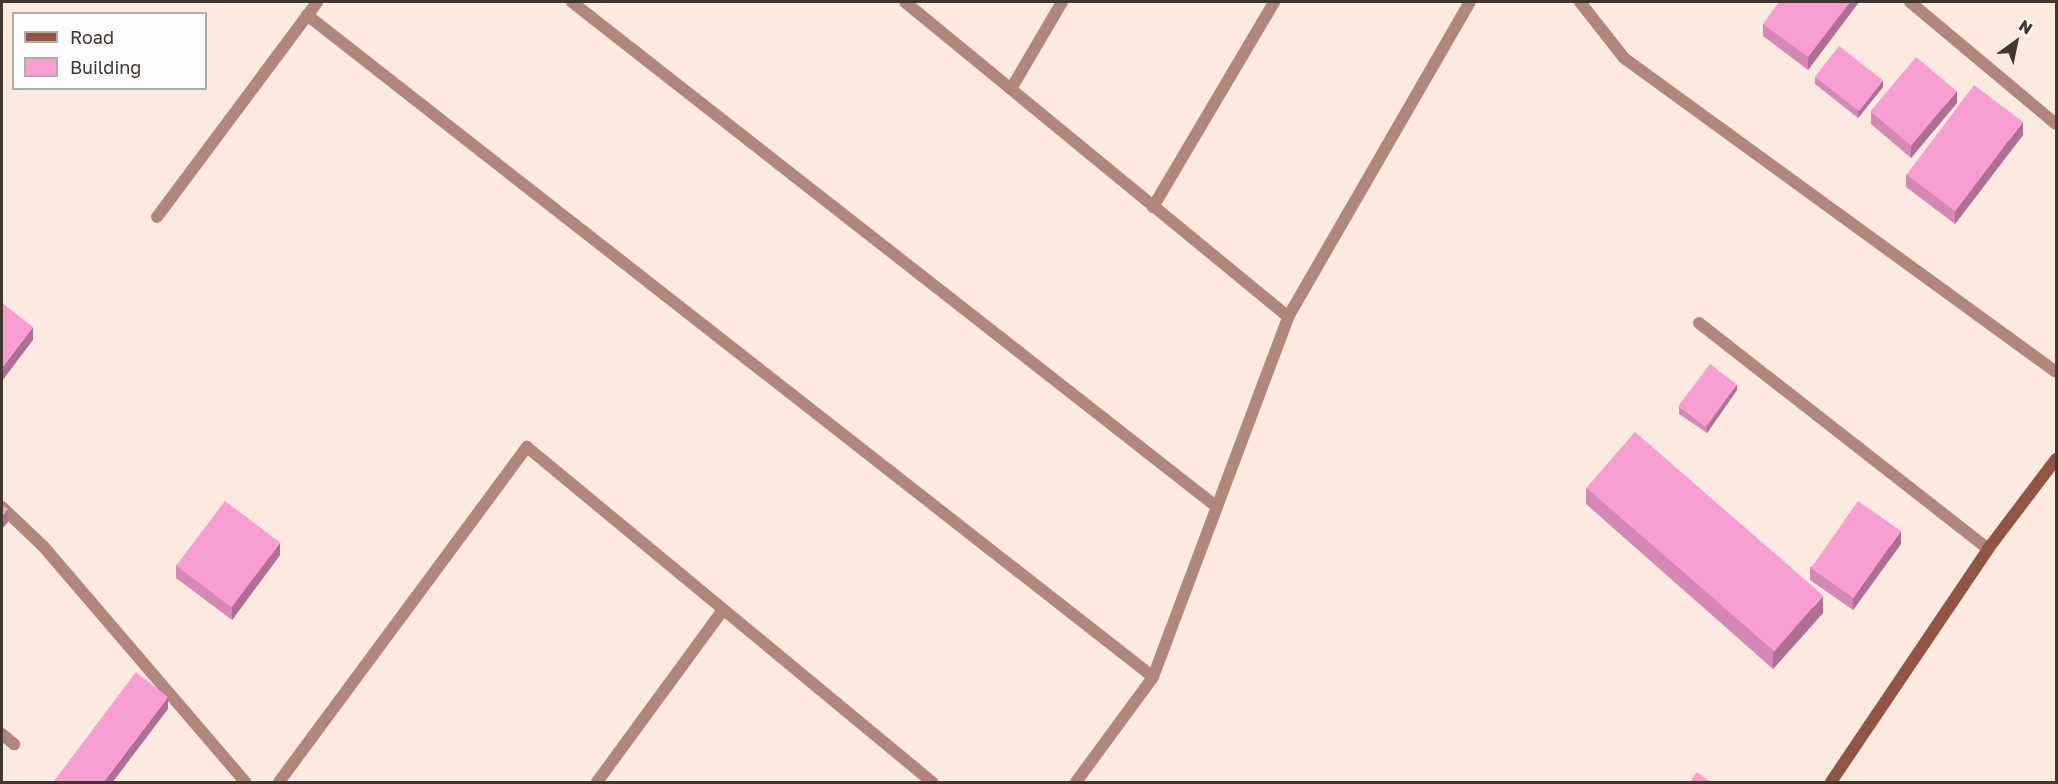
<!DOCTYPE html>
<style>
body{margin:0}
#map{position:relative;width:2058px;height:784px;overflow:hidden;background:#fceae0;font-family:"Golos Text",sans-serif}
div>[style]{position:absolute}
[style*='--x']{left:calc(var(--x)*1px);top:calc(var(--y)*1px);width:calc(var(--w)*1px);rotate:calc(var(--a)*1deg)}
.street>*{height:12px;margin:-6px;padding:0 6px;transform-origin:6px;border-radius:6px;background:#b2877b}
.secondary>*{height:12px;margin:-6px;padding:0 6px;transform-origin:6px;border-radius:6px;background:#915544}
.wall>*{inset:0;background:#d588b5}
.shaded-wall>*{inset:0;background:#ae6f93}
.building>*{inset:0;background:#f89ed2;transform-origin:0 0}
span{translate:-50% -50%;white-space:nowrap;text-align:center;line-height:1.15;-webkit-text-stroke:6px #fbfbfb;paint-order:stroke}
.frame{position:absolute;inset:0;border:3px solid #41352f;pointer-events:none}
.legend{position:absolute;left:12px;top:12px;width:195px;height:78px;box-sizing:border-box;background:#fbfbfb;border:2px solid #b1aca9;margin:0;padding:8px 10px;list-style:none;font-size:18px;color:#41352f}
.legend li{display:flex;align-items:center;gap:12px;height:30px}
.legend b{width:30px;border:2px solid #b1aca9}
.north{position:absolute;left:1986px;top:12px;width:60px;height:60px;-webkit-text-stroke:4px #fbfbfb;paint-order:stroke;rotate:33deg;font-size:16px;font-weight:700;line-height:24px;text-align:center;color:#41352f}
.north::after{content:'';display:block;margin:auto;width:21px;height:27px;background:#41352f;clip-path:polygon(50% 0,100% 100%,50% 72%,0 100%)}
</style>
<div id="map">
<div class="street">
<i style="--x:572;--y:2;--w:819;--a:38.06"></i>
<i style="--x:905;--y:2;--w:496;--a:39.4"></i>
<i style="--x:1580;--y:2;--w:71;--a:51.8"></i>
<i style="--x:1624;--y:58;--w:534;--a:36.01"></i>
<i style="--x:1910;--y:2;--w:190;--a:39.9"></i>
<i style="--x:307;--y:15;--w:1074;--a:38.04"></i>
<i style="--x:1011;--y:89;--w:101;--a:-59.6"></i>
<i style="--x:1153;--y:207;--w:238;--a:-59.4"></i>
<i style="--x:157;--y:217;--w:268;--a:-53.3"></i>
<i style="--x:1699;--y:323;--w:367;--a:38"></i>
<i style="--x:2;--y:507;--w:57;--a:43.6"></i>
<i style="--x:43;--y:546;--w:311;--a:49.4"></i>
<i style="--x:2;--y:734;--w:16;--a:40"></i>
<i style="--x:279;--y:782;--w:417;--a:-53.5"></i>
<i style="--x:527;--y:447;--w:526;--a:39.6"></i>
<i style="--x:597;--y:782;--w:213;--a:-53.8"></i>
<i style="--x:1076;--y:782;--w:130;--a:-53.7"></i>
<i style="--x:1153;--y:677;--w:384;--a:-69.4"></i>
<i style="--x:1288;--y:317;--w:364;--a:-60"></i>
</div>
<div class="secondary">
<i style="--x:1831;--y:782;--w:281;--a:-56"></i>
<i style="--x:1988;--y:549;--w:113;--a:-52.9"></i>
</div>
<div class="wall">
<i style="clip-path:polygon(1859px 2px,1808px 70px,1763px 36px,1763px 24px)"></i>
<i style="clip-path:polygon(1815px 77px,1883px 87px,1858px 118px,1815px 84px)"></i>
<i style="clip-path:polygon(1957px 103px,1911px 158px,1871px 124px,1871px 112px)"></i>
<i style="clip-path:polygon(2023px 135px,1955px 224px,1906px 187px,1906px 174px)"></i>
<i style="clip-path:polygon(1737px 390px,1707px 433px,1679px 414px,1679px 407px)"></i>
<i style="clip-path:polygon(1586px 488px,1823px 613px,1773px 669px,1586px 504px)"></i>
<i style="clip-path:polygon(1901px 544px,1853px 610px,1810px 580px,1810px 567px)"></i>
<i style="clip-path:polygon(280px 555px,232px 620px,176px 578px,176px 565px)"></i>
</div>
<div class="shaded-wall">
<i style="clip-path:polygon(1850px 2px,1859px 2px,1808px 70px,1808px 57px)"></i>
<i style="clip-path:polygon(1883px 80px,1883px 87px,1858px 118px,1858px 111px)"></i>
<i style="clip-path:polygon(1957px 91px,1957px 103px,1911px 158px,1911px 146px)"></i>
<i style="clip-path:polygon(2023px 122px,2023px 135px,1955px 224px,1955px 211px)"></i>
<i style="clip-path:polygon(33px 327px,33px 340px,2px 381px,2px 368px)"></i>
<i style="clip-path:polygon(1737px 384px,1737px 390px,1707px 433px,1707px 427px)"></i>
<i style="clip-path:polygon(8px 509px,8px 522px,2px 529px,2px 517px)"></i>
<i style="clip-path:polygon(1901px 531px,1901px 544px,1853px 610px,1853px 598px)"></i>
<i style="clip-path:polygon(280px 543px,280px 555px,232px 620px,232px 607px)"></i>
<i style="clip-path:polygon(1823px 596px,1823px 613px,1773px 669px,1773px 653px)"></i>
<i style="clip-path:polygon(168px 697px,168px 709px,112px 783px,103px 783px)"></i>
</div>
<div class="building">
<i style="clip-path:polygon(1779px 2px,1850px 2px,1808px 57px,1763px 24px)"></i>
<i style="left:1839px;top:46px;width:56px;height:39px;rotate:38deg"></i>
<i style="left:1916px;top:57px;width:53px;height:71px;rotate:40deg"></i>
<i style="left:1974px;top:85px;width:61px;height:112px;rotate:37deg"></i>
<i style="clip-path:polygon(2px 303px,33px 327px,2px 368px)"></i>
<i style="left:1710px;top:364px;width:34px;height:53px;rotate:37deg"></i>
<i style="left:1635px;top:432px;width:249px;height:74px;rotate:41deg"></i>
<i style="left:225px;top:501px;width:69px;height:81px;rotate:37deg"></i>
<i style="left:1858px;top:501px;width:52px;height:82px;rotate:35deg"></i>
<i style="clip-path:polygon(2px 505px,8px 509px,2px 517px)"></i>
<i style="clip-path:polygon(136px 672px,168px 697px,103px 783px,57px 783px,54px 781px)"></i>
<i style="clip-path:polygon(1697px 772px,1712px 783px,1689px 783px)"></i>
</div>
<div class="frame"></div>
<ul class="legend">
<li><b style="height:8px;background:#915544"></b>Road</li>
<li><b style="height:16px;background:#f89ed2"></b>Building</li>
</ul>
<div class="north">N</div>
</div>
